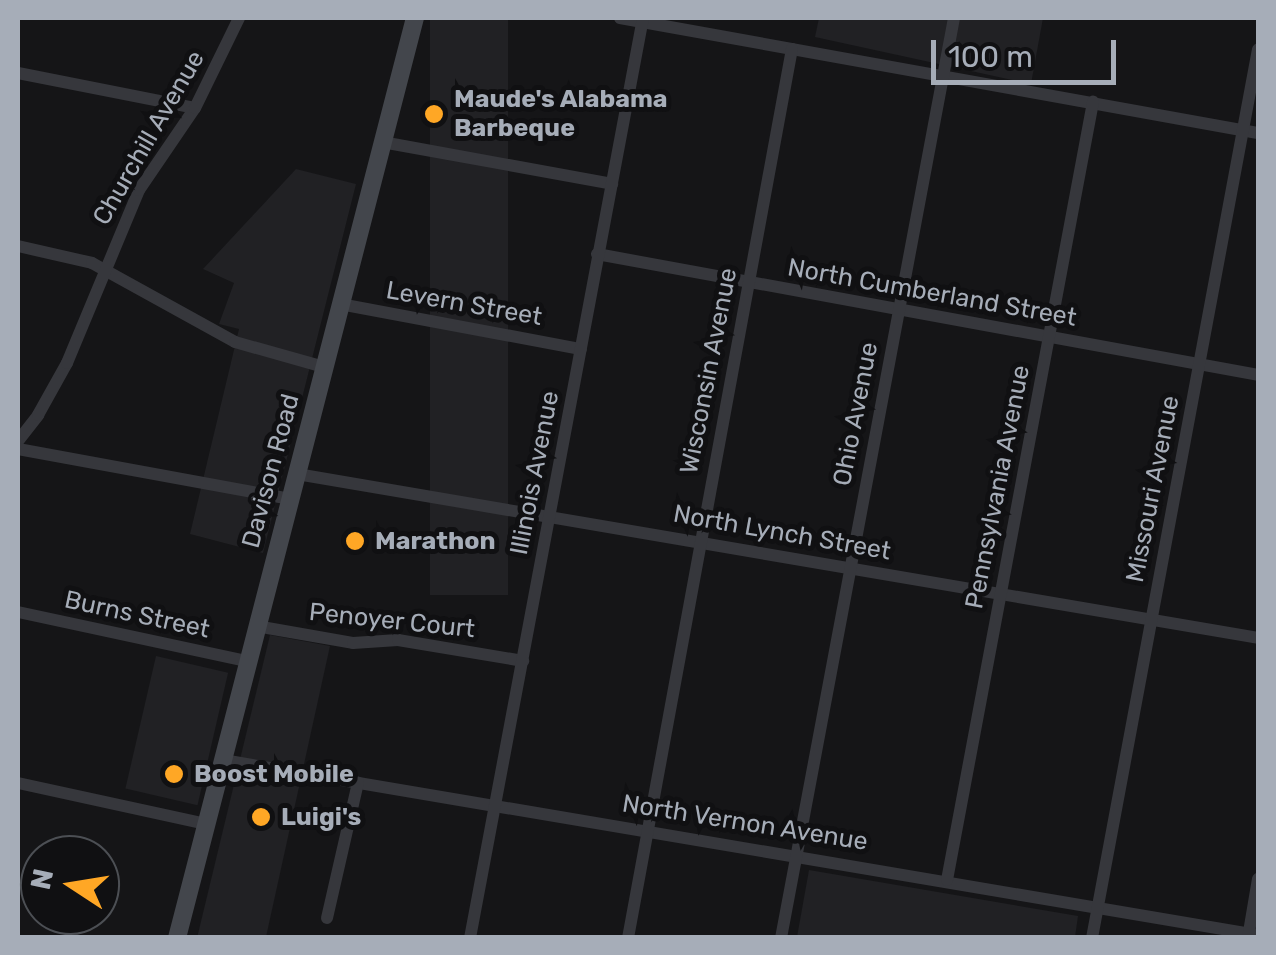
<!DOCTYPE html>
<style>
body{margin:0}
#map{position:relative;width:1276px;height:955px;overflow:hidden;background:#151517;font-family:Rubik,sans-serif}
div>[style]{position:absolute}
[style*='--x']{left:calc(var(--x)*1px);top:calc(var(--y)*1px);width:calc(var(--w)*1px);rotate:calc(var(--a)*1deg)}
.built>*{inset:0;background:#212124;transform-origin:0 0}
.minor>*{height:12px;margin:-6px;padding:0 6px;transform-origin:6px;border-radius:6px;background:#36373c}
.secondary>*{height:18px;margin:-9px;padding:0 9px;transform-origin:9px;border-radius:9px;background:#43464c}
.dots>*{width:28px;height:28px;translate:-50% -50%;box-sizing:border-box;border:5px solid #101012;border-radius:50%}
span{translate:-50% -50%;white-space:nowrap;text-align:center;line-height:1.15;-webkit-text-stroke:10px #101012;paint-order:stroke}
.poi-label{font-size:25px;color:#a6adb8;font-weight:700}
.left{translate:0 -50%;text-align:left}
.street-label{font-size:25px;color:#a6adb8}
.frame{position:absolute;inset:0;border:20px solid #a6adb8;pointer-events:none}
.north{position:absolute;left:20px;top:835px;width:100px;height:100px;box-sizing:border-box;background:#101012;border:2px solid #4c4f54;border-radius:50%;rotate:282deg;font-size:28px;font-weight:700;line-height:40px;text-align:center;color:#a6adb8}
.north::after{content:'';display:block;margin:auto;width:35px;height:45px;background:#ffa725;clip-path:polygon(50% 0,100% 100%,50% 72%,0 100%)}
.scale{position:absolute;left:931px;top:40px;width:185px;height:45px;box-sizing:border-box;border:5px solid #a6adb8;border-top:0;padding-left:12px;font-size:30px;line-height:35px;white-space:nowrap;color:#a6adb8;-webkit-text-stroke:8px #101012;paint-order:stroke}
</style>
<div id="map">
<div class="built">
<i style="left:430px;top:18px;width:78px;height:577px"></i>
<i style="clip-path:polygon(819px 18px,1043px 18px,1031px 84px,815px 37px)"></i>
<i style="clip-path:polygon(296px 169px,356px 184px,263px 553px,190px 534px,239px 329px,219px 324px,234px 283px,203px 269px)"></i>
<i style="clip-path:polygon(270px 635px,330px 646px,266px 937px,197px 938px)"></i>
<i style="left:156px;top:656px;width:74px;height:136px;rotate:13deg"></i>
<i style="clip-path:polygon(809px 870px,1078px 916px,1075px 937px,797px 937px)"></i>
</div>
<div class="minor">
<i style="--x:620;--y:18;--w:648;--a:10.22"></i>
<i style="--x:18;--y:73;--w:180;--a:11.2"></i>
<i style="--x:382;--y:142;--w:234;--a:10.3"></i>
<i style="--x:18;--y:246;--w:76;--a:12.9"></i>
<i style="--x:92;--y:263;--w:163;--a:28.9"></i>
<i style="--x:235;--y:342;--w:92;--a:15.7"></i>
<i style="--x:597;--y:254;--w:672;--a:10.37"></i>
<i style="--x:340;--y:304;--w:245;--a:10.6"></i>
<i style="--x:18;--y:441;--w:33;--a:-52"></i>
<i style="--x:38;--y:415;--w:60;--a:-60.9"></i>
<i style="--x:67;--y:363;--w:187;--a:-67.4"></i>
<i style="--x:139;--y:190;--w:99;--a:-55.7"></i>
<i style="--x:195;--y:108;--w:100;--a:-63.9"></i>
<i style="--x:18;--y:449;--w:277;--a:10.4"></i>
<i style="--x:297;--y:474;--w:975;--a:9.68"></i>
<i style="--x:18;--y:612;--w:234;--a:12.1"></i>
<i style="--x:256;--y:626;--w:98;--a:9.9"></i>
<i style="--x:353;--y:643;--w:45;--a:-3.8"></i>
<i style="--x:398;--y:640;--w:127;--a:9.5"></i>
<i style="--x:223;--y:760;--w:1050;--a:9.6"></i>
<i style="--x:18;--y:783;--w:192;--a:12.3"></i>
<i style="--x:947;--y:880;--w:792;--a:-79.37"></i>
<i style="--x:327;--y:918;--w:139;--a:-77.1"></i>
<i style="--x:470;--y:938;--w:936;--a:-79.35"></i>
<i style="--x:628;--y:938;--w:904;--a:-79.55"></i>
<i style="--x:781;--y:938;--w:936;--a:-79.35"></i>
<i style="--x:1092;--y:938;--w:904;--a:-79.42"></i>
<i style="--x:1248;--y:938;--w:60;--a:-80.4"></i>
</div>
<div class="secondary">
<i style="--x:177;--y:938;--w:950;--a:-75.5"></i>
</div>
<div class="dots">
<i style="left:434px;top:114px;background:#ffa725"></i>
<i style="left:355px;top:541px;background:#ffa725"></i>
<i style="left:174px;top:774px;background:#ffa725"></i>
<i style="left:261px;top:817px;background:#ffa725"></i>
</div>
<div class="poi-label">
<span class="left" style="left:454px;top:114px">Maude's Alabama<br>Barbeque</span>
<span class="left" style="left:375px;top:541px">Marathon</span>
<span class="left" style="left:194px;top:774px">Boost Mobile</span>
<span class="left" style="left:281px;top:817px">Luigi's</span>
</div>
<div class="street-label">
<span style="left:149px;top:138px;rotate:-60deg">Churchill Avenue</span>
<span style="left:932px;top:293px;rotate:10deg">North Cumberland Street</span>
<span style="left:464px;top:304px;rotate:10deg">Levern Street</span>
<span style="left:709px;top:371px;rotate:-79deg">Wisconsin Avenue</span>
<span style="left:856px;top:414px;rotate:-79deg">Ohio Avenue</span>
<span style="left:271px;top:471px;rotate:-75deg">Davison Road</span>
<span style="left:535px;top:473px;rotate:-79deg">Illinois Avenue</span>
<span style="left:998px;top:487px;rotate:-79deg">Pennsylvania Avenue</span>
<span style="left:1153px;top:489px;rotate:-79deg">Missouri Avenue</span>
<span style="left:782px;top:533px;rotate:10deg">North Lynch Street</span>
<span style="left:137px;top:615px;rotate:12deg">Burns Street</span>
<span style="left:392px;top:621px;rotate:6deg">Penoyer Court</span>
<span style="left:745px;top:823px;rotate:9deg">North Vernon Avenue</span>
</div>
<div class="frame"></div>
<div class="north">N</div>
<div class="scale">100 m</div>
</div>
